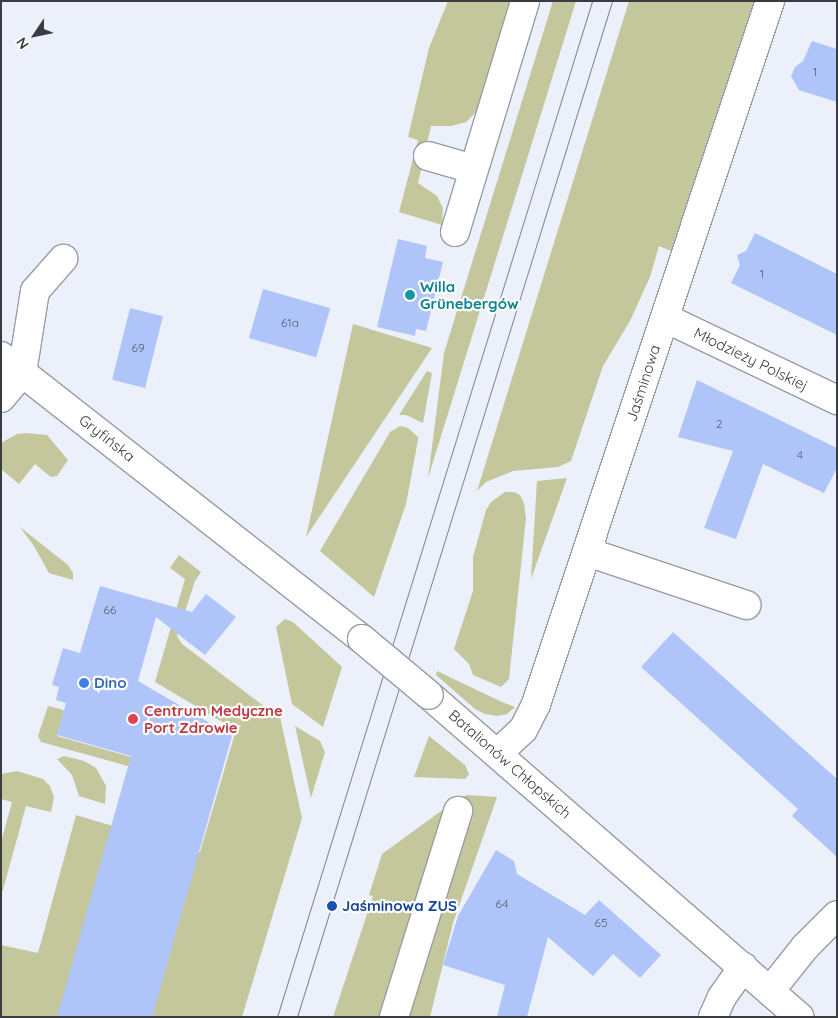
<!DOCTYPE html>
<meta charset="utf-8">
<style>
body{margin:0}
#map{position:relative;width:838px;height:1018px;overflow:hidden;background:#ecf0fa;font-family:Quicksand,sans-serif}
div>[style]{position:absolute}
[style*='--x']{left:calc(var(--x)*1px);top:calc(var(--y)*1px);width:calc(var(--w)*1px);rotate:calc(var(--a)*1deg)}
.green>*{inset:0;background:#c3c79b}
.building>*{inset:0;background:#afc4f9;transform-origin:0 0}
.roads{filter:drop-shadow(1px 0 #989ca5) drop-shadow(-1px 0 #989ca5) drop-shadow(0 1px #989ca5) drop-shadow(0 -1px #989ca5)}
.minor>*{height:28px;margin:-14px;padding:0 14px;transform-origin:14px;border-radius:14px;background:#fff}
.tram>*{height:1px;margin:-0.5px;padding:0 0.5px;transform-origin:0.5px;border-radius:0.5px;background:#81848a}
.bridges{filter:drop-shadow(1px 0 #989ca5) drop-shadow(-1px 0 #989ca5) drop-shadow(0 1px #989ca5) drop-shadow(0 -1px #989ca5)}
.minor-bridge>*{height:28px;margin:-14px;padding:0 14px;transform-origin:14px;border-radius:14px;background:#fff}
.dots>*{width:14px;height:14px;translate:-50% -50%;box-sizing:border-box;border:2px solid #fff;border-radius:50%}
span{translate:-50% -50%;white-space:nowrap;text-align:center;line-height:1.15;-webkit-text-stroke:4.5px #fff;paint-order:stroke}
.number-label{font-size:12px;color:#575e6e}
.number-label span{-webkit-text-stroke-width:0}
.culture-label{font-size:15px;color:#0d838f;font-weight:700}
.left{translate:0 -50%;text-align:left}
.street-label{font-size:15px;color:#3a3c3f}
.shop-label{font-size:15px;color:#366cbe;font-weight:700}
.health-label{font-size:15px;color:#be3a42;font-weight:700}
.transit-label{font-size:15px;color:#164399;font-weight:700}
.frame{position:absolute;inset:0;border:2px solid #3a3c3f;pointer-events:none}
.north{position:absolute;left:10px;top:10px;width:50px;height:50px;-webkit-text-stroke:4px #fff;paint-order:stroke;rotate:236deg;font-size:14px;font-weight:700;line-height:20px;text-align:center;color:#3a3c3f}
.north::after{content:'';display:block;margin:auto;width:18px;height:22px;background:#3a3c3f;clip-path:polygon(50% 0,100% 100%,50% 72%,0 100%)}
</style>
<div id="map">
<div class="green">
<i style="clip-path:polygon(448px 1px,513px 1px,477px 111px,466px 122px,451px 126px,431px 126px,418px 183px,437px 196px,443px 208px,442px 225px,399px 212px,418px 140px,408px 137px,429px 48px)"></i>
<i style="clip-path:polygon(553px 1px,576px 1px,428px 478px,444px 353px)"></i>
<i style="clip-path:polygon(629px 1px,756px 1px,671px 251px,659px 246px,650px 277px,630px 321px,603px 366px,571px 461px,558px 467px,513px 471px,486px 482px,477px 491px)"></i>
<i style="clip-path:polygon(353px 324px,432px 348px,306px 537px)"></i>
<i style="clip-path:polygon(427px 371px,432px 373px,423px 423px,406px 415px,399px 415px)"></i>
<i style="clip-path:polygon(400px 426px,408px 428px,418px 437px,418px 440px,406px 504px,374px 597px,320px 551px,383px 444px,390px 432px)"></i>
<i style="clip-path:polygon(26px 433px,47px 435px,68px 460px,57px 476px,51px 477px,35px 464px,19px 484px,1px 469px,1px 443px,17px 434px)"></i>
<i style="clip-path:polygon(567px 478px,531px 579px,537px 481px)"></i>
<i style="clip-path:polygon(505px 492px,514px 492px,520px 495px,524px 503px,526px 518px,509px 679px,501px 687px,473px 675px,469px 664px,454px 649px,473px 591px,473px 557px,486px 510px,491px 502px)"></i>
<i style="clip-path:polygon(20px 527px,68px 565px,73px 573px,73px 580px,49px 573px,34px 546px)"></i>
<i style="clip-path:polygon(179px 555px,201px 572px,195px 581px,177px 636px,182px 644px,269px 710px,274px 714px,279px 712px,302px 818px,242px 1017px,1px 1017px,1px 945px,38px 953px,76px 815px,200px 852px,236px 730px,155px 682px,185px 579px,170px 568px)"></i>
<i style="clip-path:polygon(285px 619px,293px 622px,342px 667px,323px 727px,292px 704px,276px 627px)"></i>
<i style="clip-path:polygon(437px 671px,502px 702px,515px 707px,507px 714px,497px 716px,485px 714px,475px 709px,436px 675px)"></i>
<i style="clip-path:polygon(48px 706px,64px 710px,57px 736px,131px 757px,128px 766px,41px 742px,38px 736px)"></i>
<i style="clip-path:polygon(295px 726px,320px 741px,325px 752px,311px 798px)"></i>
<i style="clip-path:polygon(429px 736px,465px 765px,469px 774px,465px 779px,414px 777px)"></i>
<i style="clip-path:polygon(64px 756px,84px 761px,96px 768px,106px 786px,105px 804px,79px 796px,72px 775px,57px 759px)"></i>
<i style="clip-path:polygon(17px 771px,43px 779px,50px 786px,54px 797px,51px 812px,26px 806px,1px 897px,1px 842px,12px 802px,1px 799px,1px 774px)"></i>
<i style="clip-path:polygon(467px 795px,497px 797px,453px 923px,430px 1017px,333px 1017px,373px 896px,369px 895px,382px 854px,459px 798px)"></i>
</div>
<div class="building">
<i style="clip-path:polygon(812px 41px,837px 49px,837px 102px,799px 90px,791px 76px,795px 67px,803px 61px)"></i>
<i style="clip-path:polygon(755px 233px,837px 274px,837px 335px,731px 283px,740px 265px,737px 255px,746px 251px)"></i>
<i style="clip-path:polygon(398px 239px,427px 246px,425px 258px,443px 262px,426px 331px,416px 329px,415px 336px,377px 327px)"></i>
<i style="left:263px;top:289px;width:70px;height:51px;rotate:16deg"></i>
<i style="left:130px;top:308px;width:34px;height:74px;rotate:14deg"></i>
<i style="clip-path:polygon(697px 380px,837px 448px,837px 468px,824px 493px,763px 464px,736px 539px,704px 528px,733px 451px,678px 437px)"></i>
<i style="clip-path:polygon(100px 586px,192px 612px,206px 594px,236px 617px,205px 655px,156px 617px,138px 681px,232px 736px,152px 1017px,57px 1017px,131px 756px,57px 735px,66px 703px,56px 700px,59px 687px,52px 685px,63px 648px,80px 653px)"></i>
<i style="clip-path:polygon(673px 632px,837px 779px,837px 857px,792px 816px,798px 809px,641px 667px)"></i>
<i style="clip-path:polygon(496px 850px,514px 861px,517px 874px,585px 915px,599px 900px,661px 955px,640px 978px,613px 954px,593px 976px,548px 937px,527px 1017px,497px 1017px,505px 985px,443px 965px,458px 916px)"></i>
</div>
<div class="roads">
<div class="minor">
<i style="--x:428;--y:156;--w:47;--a:16.1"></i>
<i style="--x:455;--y:232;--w:241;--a:-73.1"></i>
<i style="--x:665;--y:318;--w:191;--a:25.5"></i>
<i style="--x:1;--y:356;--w:459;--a:38.1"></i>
<i style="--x:1;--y:398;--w:33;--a:-50"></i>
<i style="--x:22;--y:373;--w:83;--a:-81"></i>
<i style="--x:35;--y:291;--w:43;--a:-48.8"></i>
<i style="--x:587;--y:552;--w:168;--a:18.4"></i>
<i style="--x:429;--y:695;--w:491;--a:41"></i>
<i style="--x:498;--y:753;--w:34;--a:-43"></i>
<i style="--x:523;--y:730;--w:29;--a:-63"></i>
<i style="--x:536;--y:704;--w:741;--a:-71.59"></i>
<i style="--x:770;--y:991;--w:56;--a:-51.5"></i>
<i style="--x:805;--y:947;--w:45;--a:-45"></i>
<i style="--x:394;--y:1017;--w:216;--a:-72.7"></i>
<i style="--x:713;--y:1017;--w:22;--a:-66"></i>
<i style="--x:722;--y:997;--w:37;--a:-55"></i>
</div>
</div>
<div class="tram">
<i style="--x:277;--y:1017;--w:1064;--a:-72.77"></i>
<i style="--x:297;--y:1017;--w:1064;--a:-72.77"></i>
</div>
<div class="bridges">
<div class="minor-bridge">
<i style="--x:362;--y:639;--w:87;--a:39.9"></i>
</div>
</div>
<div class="dots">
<i style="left:410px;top:295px;background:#0f9aa8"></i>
<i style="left:84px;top:683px;background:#3f7fe0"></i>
<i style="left:133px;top:719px;background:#e0444e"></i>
<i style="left:332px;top:906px;background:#1a4fb4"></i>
</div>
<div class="number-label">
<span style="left:815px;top:72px">1</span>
<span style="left:762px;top:274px">1</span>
<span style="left:290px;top:323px">61a</span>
<span style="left:138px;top:348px">69</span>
<span style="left:719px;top:424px">2</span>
<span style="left:800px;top:455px">4</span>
<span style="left:110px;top:610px">66</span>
<span style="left:502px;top:904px">64</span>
<span style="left:601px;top:923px">65</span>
</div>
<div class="culture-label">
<span class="left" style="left:420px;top:295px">Willa<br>Grünebergów</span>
</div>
<div class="street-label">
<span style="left:751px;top:359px;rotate:26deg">Młodzieży Polskiej</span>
<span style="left:643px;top:383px;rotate:-72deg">Jaśminowa</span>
<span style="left:107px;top:438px;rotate:38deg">Gryfińska</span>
<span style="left:510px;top:764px;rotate:41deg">Batalionów Chłopskich</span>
</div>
<div class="shop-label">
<span class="left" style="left:94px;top:683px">Dino</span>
</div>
<div class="health-label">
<span class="left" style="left:144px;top:719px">Centrum Medyczne<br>Port Zdrowie</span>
</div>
<div class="transit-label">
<span class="left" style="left:342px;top:906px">Jaśminowa ZUS</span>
</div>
<div class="frame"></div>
<div class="north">N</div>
</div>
